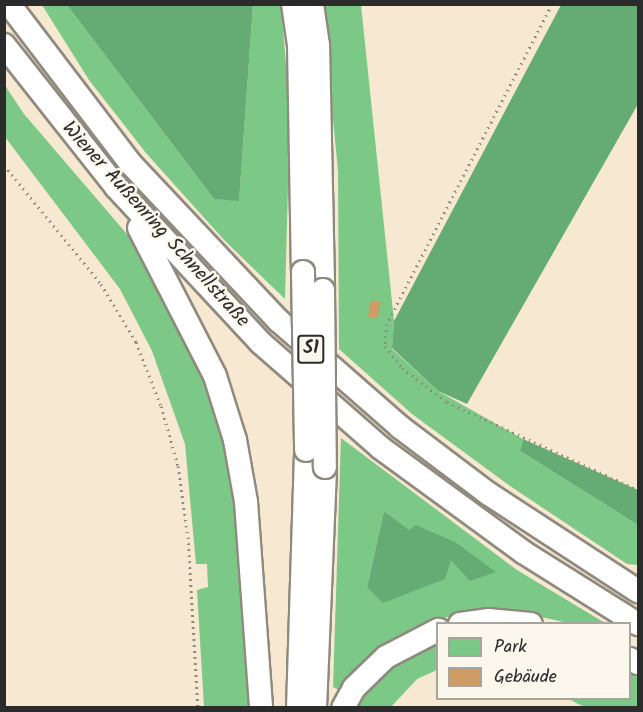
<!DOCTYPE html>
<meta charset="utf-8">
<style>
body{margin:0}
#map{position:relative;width:643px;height:712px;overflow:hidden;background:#f6e8d1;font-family:Kalam,sans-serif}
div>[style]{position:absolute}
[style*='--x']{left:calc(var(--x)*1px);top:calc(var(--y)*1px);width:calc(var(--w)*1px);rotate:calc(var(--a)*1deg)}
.green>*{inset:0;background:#7cc887}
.forest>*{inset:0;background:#65ac74}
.building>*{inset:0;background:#d09c65;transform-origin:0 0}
.path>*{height:3px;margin-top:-1.5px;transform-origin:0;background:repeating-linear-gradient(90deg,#908a7e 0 1.5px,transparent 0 6px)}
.roads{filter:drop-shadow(2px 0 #908a7e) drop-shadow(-2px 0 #908a7e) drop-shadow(0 2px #908a7e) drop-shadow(0 -2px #908a7e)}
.highway>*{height:22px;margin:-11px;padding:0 11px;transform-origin:11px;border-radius:11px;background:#fff}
.bridges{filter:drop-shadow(2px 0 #908a7e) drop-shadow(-2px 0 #908a7e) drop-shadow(0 2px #908a7e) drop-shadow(0 -2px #908a7e)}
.highway-bridge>*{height:22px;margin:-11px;padding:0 11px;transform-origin:11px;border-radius:11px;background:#fff}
span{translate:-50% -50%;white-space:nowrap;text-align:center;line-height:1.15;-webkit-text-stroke:5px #fbf7ec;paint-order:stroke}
.shield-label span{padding:2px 4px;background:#fbf7ec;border:2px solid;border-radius:4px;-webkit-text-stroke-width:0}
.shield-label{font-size:18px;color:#2b2b2b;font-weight:700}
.street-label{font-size:20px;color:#2b2b2b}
.frame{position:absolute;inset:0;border:6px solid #2b2b2b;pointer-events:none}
.legend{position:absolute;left:436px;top:622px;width:195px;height:78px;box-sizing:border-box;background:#fbf7ec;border:2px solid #a8a59f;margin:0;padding:8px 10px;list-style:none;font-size:18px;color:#2b2b2b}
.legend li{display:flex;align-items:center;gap:12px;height:30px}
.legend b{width:30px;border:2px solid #a8a59f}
</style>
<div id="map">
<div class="green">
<i style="clip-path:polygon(42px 5px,67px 5px,214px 199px,239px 200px,253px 5px,281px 5px,290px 112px,285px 299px,225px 241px,146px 153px,89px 80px)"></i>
<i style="clip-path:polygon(322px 5px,361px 5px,394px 321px,392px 349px,438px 391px,523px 439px,520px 451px,638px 525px,638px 565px,627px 564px,510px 486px,412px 414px,339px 349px,338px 171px)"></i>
<i style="clip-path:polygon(4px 84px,24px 114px,144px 254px,212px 391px,230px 452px,255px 707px,204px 707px,197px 590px,208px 587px,207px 564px,196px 564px,185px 444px,152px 351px,120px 289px,5px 137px)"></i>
<i style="clip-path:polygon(evenodd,341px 438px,517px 570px,605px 623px,568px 623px,533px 615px,463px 613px,428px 622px,396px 638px,366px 661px,341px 691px,333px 687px,341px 438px,384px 511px,409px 531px,495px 572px,450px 559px,367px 587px,384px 511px)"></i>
<i style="clip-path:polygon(437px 639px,437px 670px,417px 679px,391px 707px,354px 708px,367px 687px,398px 658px)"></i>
<i style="clip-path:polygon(630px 669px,638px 673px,638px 707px,584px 707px,569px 699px,630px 698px)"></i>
</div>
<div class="forest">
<i style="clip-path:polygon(67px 5px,253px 5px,239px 201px,214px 199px)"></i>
<i style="clip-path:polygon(561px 5px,638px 5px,638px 104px,467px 404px,438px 391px,392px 348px,394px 321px)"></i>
<i style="clip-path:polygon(523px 439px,638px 490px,638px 525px,520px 451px)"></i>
<i style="clip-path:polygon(384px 511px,409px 530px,416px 525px,455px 542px,496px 572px,470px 581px,451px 560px,445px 579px,383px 603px,367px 587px)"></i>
</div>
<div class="building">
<i style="left:371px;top:300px;width:10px;height:17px;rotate:11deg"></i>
</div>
<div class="path">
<i style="--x:552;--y:4;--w:360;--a:117.3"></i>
<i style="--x:387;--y:324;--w:22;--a:95"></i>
<i style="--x:385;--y:346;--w:28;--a:52"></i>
<i style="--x:402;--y:368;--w:56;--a:37.1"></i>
<i style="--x:447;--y:402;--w:210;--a:24.7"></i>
<i style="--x:4;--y:165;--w:154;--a:50.8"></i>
<i style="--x:101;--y:284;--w:68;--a:58.9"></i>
<i style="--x:136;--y:342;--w:69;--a:68.7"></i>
<i style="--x:161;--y:406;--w:62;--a:74.2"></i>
<i style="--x:178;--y:466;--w:72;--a:82"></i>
<i style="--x:188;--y:537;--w:171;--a:86.7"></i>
</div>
<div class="roads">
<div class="highway">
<i style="--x:9;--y:4;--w:200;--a:52.7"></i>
<i style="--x:130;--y:163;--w:217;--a:46.7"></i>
<i style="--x:279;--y:321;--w:161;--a:41.2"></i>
<i style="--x:400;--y:427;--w:111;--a:37"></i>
<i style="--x:489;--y:494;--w:178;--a:33.1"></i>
<i style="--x:293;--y:4;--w:41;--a:81.7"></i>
<i style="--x:299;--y:45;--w:227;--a:89"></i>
<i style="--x:312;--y:4;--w:41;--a:81.7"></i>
<i style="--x:318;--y:45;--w:245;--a:88.8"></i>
<i style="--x:4;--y:45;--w:181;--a:51.7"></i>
<i style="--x:116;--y:187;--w:213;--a:47.1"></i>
<i style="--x:261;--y:343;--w:159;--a:41.2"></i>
<i style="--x:381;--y:448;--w:176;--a:36.2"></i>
<i style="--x:523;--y:552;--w:136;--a:32.1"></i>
<i style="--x:139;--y:228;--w:166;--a:62.8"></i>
<i style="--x:215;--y:376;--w:67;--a:72.6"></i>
<i style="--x:235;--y:440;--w:63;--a:79.9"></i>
<i style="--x:246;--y:502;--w:207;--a:85.8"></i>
<i style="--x:460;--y:624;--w:28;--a:-8"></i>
<i style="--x:488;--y:620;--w:43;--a:5.3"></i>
<i style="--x:630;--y:659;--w:9;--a:27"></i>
<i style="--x:298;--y:708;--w:258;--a:-88.2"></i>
<i style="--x:315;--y:708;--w:241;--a:-87.6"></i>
<i style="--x:343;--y:708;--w:23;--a:-61"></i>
<i style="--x:354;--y:688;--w:45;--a:-44.1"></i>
<i style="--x:386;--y:657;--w:59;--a:-27.4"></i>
</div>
</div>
<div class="bridges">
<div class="highway-bridge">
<i style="--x:303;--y:272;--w:178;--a:89"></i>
<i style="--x:323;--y:290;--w:177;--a:89.4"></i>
</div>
</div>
<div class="shield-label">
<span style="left:311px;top:349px">S1</span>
</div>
<div class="street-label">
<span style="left:155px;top:225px;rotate:48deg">Wiener Außenring Schnellstraße</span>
</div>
<div class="frame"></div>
<ul class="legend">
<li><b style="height:16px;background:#7cc887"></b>Park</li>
<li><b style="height:16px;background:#d09c65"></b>Gebäude</li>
</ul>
</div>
